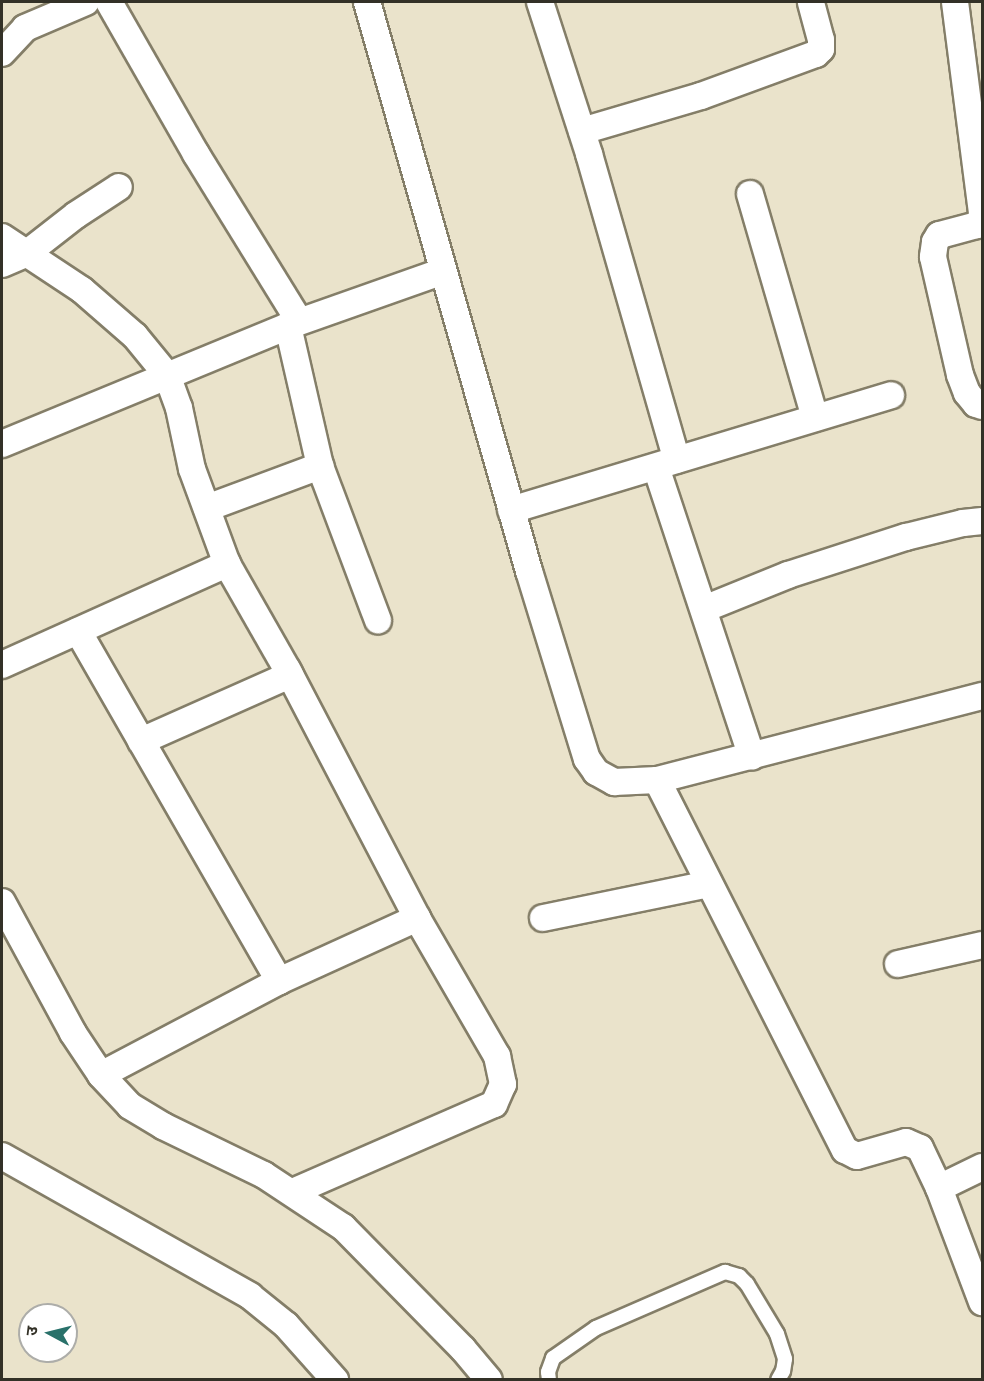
<!DOCTYPE html>
<meta charset="utf-8">
<style>
body{margin:0}
#map{position:relative;width:984px;height:1381px;overflow:hidden;background:#eae3cb;font-family:Raleway,"Noto Sans Devanagari",sans-serif}
div>[style]{position:absolute}
[style*='--x']{left:calc(var(--x)*1px);top:calc(var(--y)*1px);width:calc(var(--w)*1px);rotate:calc(var(--a)*1deg)}
.roads{filter:drop-shadow(2px 0 #847e68) drop-shadow(-2px 0 #847e68) drop-shadow(0 2px #847e68) drop-shadow(0 -2px #847e68)}
.lane>*{height:14px;margin:-7px;padding:0 7px;transform-origin:7px;border-radius:7px;background:#fff}
.street>*{height:26px;margin:-13px;padding:0 13px;transform-origin:13px;border-radius:13px;background:#fff}
span{translate:-50% -50%;white-space:nowrap;text-align:center;line-height:1.15;-webkit-text-stroke:5px #fff;paint-order:stroke}
.frame{position:absolute;inset:0;border:3px solid #333127;pointer-events:none}
.north{position:absolute;left:18px;top:1303px;width:60px;height:60px;box-sizing:border-box;background:#fff;border:2px solid #adada9;border-radius:50%;rotate:277deg;font-size:16px;font-weight:700;line-height:24px;text-align:center;color:#333127}
.north::after{content:'';display:block;margin:auto;width:21px;height:27px;background:#29716a;clip-path:polygon(50% 0,100% 100%,50% 72%,0 100%)}
</style>
<div id="map">
<div class="roads">
<div class="lane">
<i style="--x:549;--y:1380;--w:8;--a:-97"></i>
<i style="--x:548;--y:1372;--w:15;--a:-70"></i>
<i style="--x:553;--y:1358;--w:52;--a:-34.9"></i>
<i style="--x:596;--y:1328;--w:141;--a:-23.5"></i>
<i style="--x:725;--y:1272;--w:15;--a:16"></i>
<i style="--x:739;--y:1276;--w:11;--a:45"></i>
<i style="--x:747;--y:1284;--w:58;--a:59"></i>
<i style="--x:777;--y:1334;--w:26;--a:72"></i>
<i style="--x:785;--y:1359;--w:12;--a:99"></i>
<i style="--x:783;--y:1371;--w:10;--a:119"></i>
</div>
<div class="street">
<i style="--x:109;--y:2;--w:175;--a:60.2"></i>
<i style="--x:196;--y:154;--w:196;--a:58.3"></i>
<i style="--x:367;--y:2;--w:592;--a:74.11"></i>
<i style="--x:529;--y:571;--w:197;--a:72.9"></i>
<i style="--x:587;--y:759;--w:16;--a:55"></i>
<i style="--x:596;--y:772;--w:21;--a:29"></i>
<i style="--x:614;--y:782;--w:43;--a:-2.7"></i>
<i style="--x:657;--y:780;--w:336;--a:-14.5"></i>
<i style="--x:540;--y:2;--w:160;--a:72.1"></i>
<i style="--x:589;--y:154;--w:318;--a:74"></i>
<i style="--x:955;--y:2;--w:213;--a:82.7"></i>
<i style="--x:982;--y:213;--w:8;--a:97"></i>
<i style="--x:981;--y:221;--w:6;--a:135"></i>
<i style="--x:977;--y:225;--w:39;--a:165"></i>
<i style="--x:939;--y:235;--w:8;--a:120"></i>
<i style="--x:935;--y:242;--w:15;--a:98"></i>
<i style="--x:933;--y:257;--w:121;--a:77.1"></i>
<i style="--x:960;--y:375;--w:19;--a:69"></i>
<i style="--x:967;--y:393;--w:14;--a:51"></i>
<i style="--x:976;--y:404;--w:6;--a:18"></i>
<i style="--x:2;--y:53;--w:34;--a:-47"></i>
<i style="--x:25;--y:28;--w:66;--a:-23.1"></i>
<i style="--x:582;--y:131;--w:124;--a:-16.4"></i>
<i style="--x:701;--y:96;--w:122;--a:-20.1"></i>
<i style="--x:816;--y:54;--w:7;--a:-45"></i>
<i style="--x:821;--y:49;--w:9;--a:-90"></i>
<i style="--x:821;--y:40;--w:39;--a:-105"></i>
<i style="--x:750;--y:194;--w:233;--a:73.8"></i>
<i style="--x:2;--y:237;--w:96;--a:33.5"></i>
<i style="--x:82;--y:290;--w:70;--a:41"></i>
<i style="--x:135;--y:336;--w:50;--a:50.6"></i>
<i style="--x:167;--y:375;--w:35;--a:70"></i>
<i style="--x:179;--y:408;--w:62;--a:78"></i>
<i style="--x:192;--y:469;--w:101;--a:69.8"></i>
<i style="--x:227;--y:564;--w:121;--a:60.3"></i>
<i style="--x:287;--y:669;--w:281;--a:62.4"></i>
<i style="--x:417;--y:918;--w:160;--a:59.9"></i>
<i style="--x:497;--y:1056;--w:29;--a:78"></i>
<i style="--x:503;--y:1084;--w:22;--a:114"></i>
<i style="--x:494;--y:1104;--w:219;--a:156.4"></i>
<i style="--x:2;--y:264;--w:26;--a:-23"></i>
<i style="--x:26;--y:254;--w:63;--a:-38"></i>
<i style="--x:76;--y:215;--w:51;--a:-33.1"></i>
<i style="--x:288;--y:326;--w:144;--a:77.1"></i>
<i style="--x:320;--y:466;--w:165;--a:69.4"></i>
<i style="--x:2;--y:444;--w:309;--a:-22.4"></i>
<i style="--x:288;--y:326;--w:164;--a:-19.5"></i>
<i style="--x:656;--y:467;--w:305;--a:71.7"></i>
<i style="--x:207;--y:508;--w:121;--a:-20.4"></i>
<i style="--x:511;--y:510;--w:397;--a:-16.8"></i>
<i style="--x:704;--y:609;--w:91;--a:-22"></i>
<i style="--x:788;--y:575;--w:124;--a:-17.9"></i>
<i style="--x:906;--y:537;--w:59;--a:-13.8"></i>
<i style="--x:963;--y:523;--w:19;--a:-6"></i>
<i style="--x:78;--y:631;--w:404;--a:60.1"></i>
<i style="--x:2;--y:665;--w:247;--a:-24.2"></i>
<i style="--x:141;--y:741;--w:163;--a:-23.9"></i>
<i style="--x:657;--y:780;--w:415;--a:63.1"></i>
<i style="--x:845;--y:1150;--w:13;--a:27"></i>
<i style="--x:857;--y:1156;--w:51;--a:-15.9"></i>
<i style="--x:906;--y:1142;--w:15;--a:23"></i>
<i style="--x:920;--y:1148;--w:44;--a:64.6"></i>
<i style="--x:939;--y:1188;--w:122;--a:69.3"></i>
<i style="--x:2;--y:902;--w:149;--a:61.5"></i>
<i style="--x:73;--y:1033;--w:50;--a:56.3"></i>
<i style="--x:101;--y:1075;--w:42;--a:46.9"></i>
<i style="--x:130;--y:1106;--w:39;--a:31"></i>
<i style="--x:163;--y:1126;--w:112;--a:25.9"></i>
<i style="--x:264;--y:1175;--w:95;--a:33.4"></i>
<i style="--x:343;--y:1227;--w:171;--a:45.5"></i>
<i style="--x:463;--y:1349;--w:40;--a:50"></i>
<i style="--x:543;--y:918;--w:169;--a:-11.6"></i>
<i style="--x:898;--y:964;--w:86;--a:-12.7"></i>
<i style="--x:101;--y:1075;--w:201;--a:-27.8"></i>
<i style="--x:279;--y:981;--w:152;--a:-24.5"></i>
<i style="--x:2;--y:1156;--w:285;--a:29.4"></i>
<i style="--x:250;--y:1296;--w:46;--a:38.9"></i>
<i style="--x:286;--y:1325;--w:74;--a:48.3"></i>
<i style="--x:939;--y:1188;--w:48;--a:-26"></i>
</div>
</div>
<div class="frame"></div>
<div class="north">उ</div>
</div>
